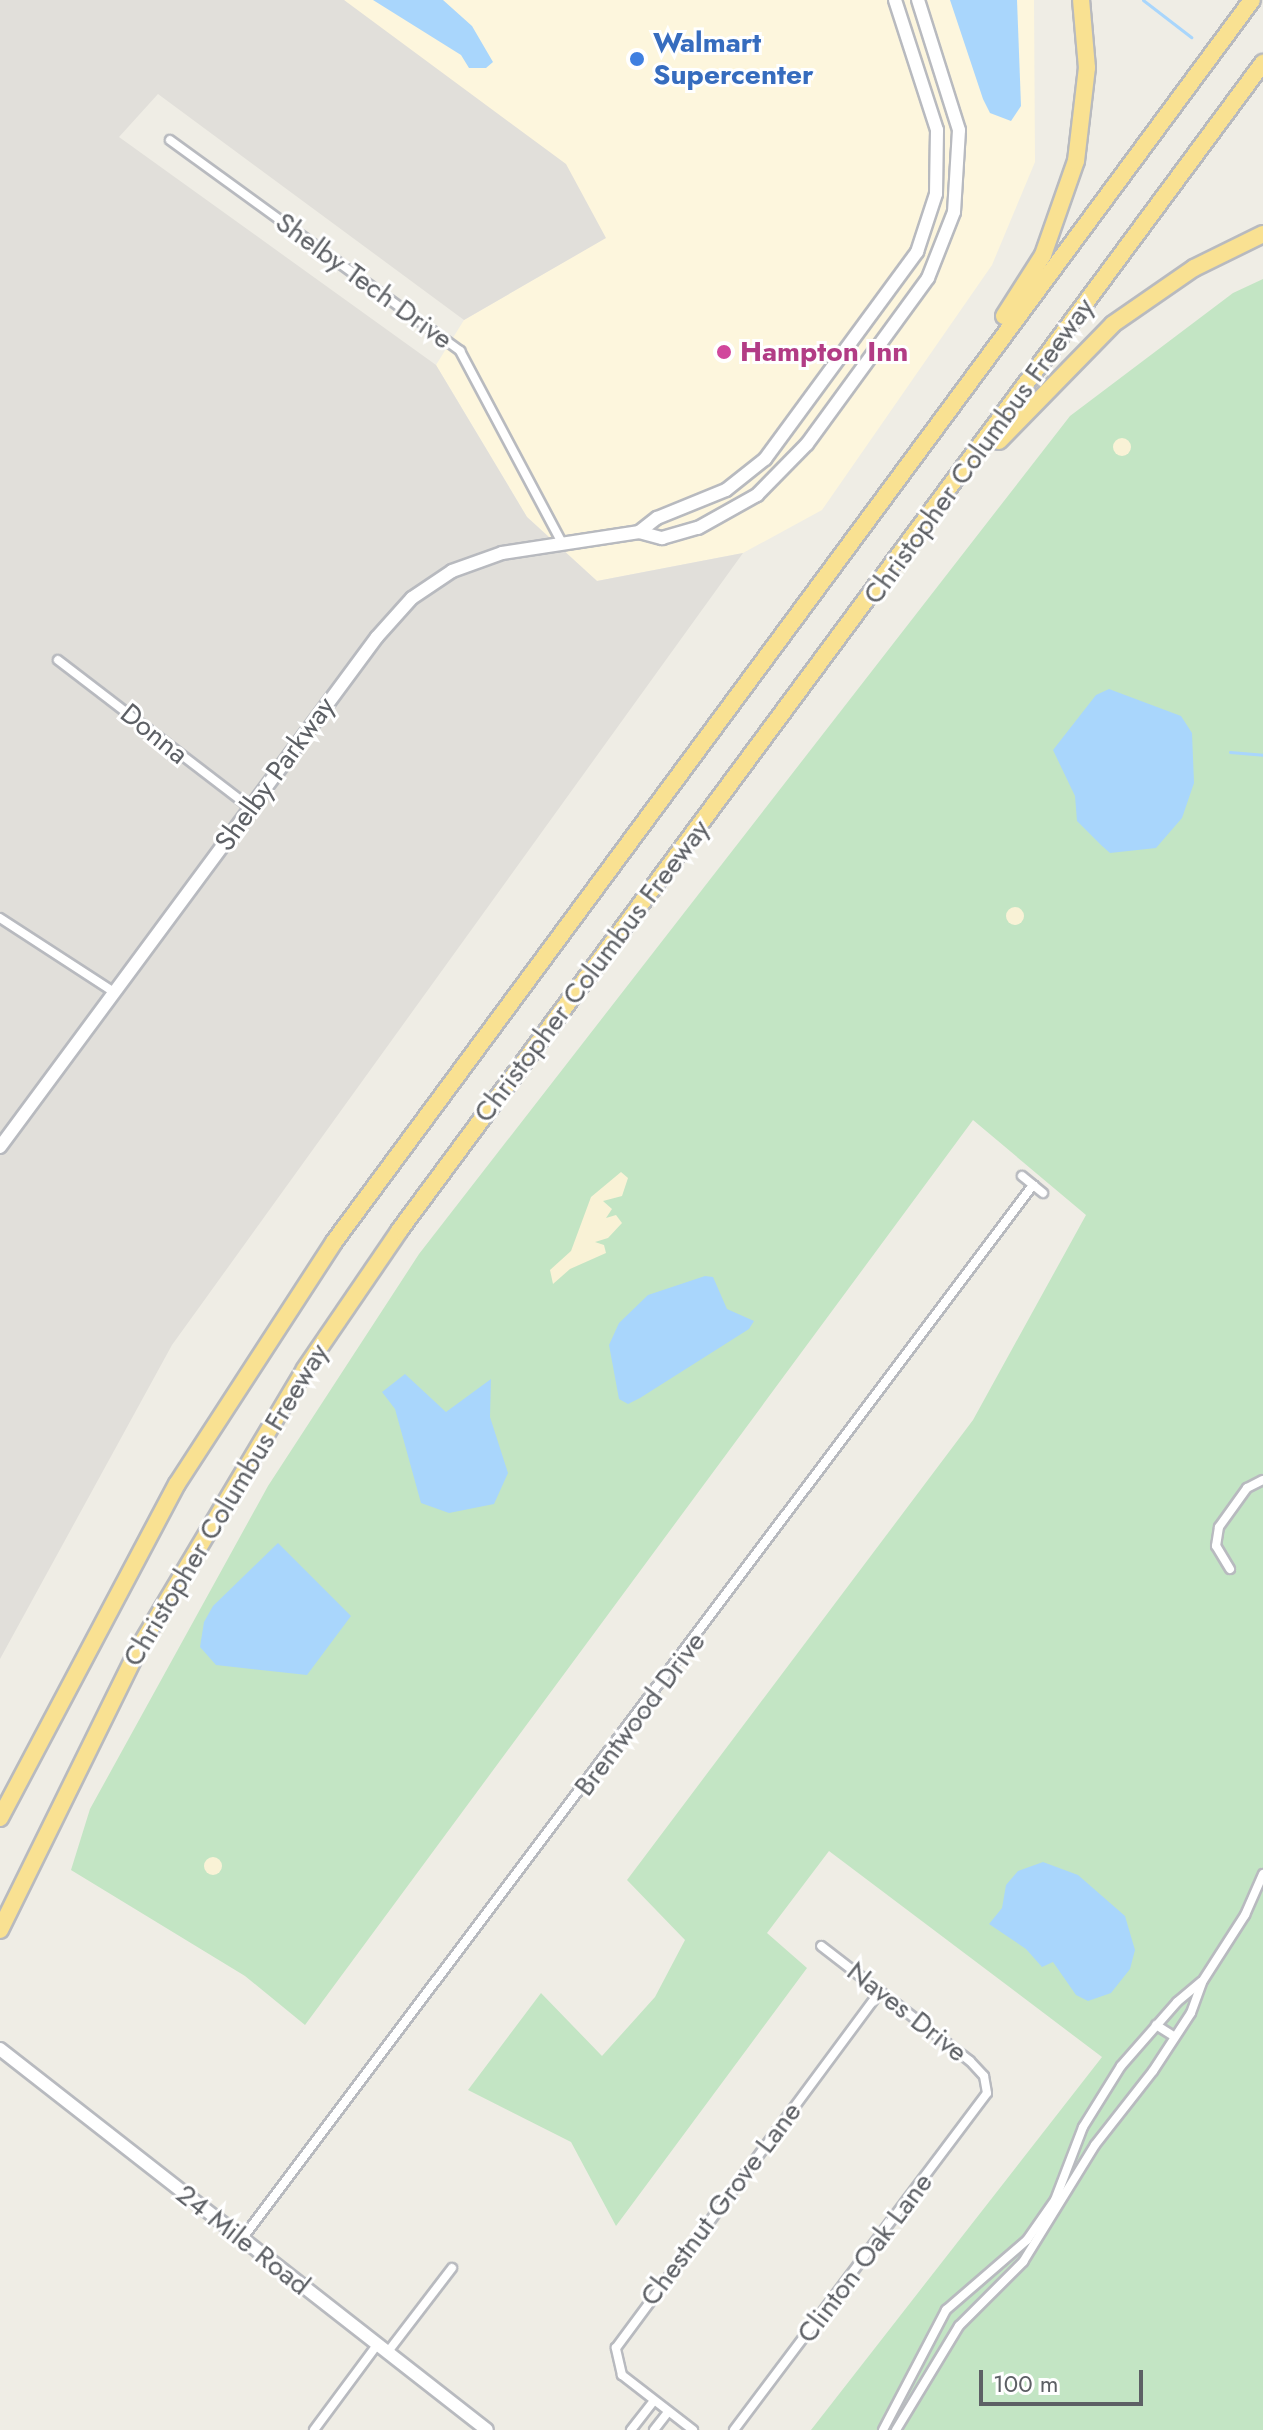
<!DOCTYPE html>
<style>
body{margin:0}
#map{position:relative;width:1263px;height:2430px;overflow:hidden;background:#efede5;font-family:Jost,sans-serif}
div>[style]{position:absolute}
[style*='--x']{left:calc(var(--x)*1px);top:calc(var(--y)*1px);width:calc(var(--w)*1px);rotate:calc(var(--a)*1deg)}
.commercial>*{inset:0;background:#fdf6dd}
.industrial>*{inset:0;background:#e1dfda}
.green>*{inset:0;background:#c3e5c4}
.sand>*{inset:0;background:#f9f2d6}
.round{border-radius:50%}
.water>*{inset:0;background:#a9d6fc}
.stream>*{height:3px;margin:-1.5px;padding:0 1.5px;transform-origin:1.5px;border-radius:1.5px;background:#a9d6fc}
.roads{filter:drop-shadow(2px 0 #b8babf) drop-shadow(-2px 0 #b8babf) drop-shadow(0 2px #b8babf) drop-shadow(0 -2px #b8babf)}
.street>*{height:8px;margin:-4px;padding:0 4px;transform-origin:4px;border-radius:4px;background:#fff}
.secondary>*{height:12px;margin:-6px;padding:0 6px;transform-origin:6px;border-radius:6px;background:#fff}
.highway>*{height:16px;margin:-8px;padding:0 8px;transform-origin:8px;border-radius:8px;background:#f9e192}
.dots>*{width:22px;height:22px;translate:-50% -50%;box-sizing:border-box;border:4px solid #fff;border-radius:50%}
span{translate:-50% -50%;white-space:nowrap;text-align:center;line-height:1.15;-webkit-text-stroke:6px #fff;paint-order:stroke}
.shop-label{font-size:28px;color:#366cbe;font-weight:700}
.left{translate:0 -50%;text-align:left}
.street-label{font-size:28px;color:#5d6065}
.hotel-label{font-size:28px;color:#b23c85;font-weight:700}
.scale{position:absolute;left:979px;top:2370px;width:164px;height:36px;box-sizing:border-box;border:4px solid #5d6065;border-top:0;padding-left:10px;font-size:24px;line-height:28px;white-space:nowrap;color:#5d6065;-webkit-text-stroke:6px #fff;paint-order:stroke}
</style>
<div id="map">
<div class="commercial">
<i style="clip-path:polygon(344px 0,1034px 0,1035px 162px,992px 265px,822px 510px,743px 553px,597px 581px,527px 517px,436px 365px,464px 320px,605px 238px)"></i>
</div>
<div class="industrial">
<i style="clip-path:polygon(0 0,344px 0,566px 164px,606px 238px,464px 320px,158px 94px,119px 137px,436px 365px,527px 517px,597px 581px,743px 553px,172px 1345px,0 1659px)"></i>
</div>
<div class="green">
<i style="clip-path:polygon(1263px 279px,1263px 2430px,811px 2430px,1102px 2057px,829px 1851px,767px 1933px,807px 1968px,616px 2226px,571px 2142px,468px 2090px,541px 1993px,602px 2056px,655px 1997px,685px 1940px,627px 1880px,973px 1420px,1086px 1215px,973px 1120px,305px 2025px,245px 1976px,71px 1870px,90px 1809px,268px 1486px,419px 1254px,1070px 416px,1233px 293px)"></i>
</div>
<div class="sand">
<i class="round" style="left:1113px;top:438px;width:18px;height:18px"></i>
<i class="round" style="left:1006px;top:907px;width:18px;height:18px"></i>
<i style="clip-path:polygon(621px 1172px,628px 1178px,622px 1196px,603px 1201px,612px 1209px,606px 1218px,616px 1215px,622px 1223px,608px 1238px,595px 1242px,604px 1245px,606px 1253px,570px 1269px,553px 1284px,550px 1270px,571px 1251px,591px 1197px)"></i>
<i class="round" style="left:204px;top:1857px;width:18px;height:18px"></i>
</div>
<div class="water">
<i style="clip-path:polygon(373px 0,443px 0,472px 26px,493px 62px,486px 68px,469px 68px,461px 55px)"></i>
<i style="clip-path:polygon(950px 0,1017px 0,1021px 106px,1011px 121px,990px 113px,983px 99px)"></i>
<i style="clip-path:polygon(1109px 689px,1181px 716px,1192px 733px,1194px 783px,1182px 818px,1156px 848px,1110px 853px,1101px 845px,1077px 821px,1075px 796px,1053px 750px,1096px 695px)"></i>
<i style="clip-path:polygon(705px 1276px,713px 1277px,727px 1309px,754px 1321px,749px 1329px,640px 1398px,628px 1404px,619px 1399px,609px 1345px,619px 1323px,648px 1295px)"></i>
<i style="clip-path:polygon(405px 1374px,446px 1412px,491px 1379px,490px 1417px,508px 1473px,494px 1504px,449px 1513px,421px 1503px,395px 1409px,382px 1392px)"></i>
<i style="clip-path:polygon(278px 1543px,351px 1616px,307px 1675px,216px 1665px,200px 1647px,204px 1622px,213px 1606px)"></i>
<i style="clip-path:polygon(1043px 1862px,1078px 1875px,1125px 1916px,1135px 1950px,1130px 1969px,1111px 1993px,1088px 2001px,1076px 1995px,1053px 1962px,1042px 1967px,1026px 1949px,989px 1924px,1002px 1908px,1006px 1885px,1018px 1871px)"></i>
</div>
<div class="stream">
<i style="--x:1143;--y:0;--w:61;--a:37.6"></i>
<i style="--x:1230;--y:752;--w:33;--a:5"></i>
</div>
<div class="roads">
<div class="street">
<i style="--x:170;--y:140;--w:359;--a:36"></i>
<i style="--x:460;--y:351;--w:217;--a:62"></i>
<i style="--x:58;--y:660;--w:243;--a:37.5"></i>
<i style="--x:0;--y:918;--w:136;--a:33"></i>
<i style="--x:1022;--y:1176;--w:27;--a:39"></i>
<i style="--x:1230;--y:1569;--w:27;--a:-121"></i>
<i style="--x:1216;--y:1546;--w:19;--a:-81"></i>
<i style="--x:1219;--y:1527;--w:48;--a:-54.3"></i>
<i style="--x:1247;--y:1488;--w:18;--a:-27"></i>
<i style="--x:1156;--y:2025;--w:22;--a:32"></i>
<i style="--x:242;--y:2239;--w:1318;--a:-53.11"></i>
<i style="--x:387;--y:2353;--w:107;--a:-52.6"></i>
<i style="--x:314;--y:2430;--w:106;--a:-53.5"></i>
<i style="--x:631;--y:2430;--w:37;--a:-52"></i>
<i style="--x:654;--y:2430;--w:23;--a:-52"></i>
<i style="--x:693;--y:2430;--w:90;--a:-142.2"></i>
<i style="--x:622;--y:2375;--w:28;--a:-103"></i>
<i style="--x:616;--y:2348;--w:444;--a:-53.5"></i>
<i style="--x:734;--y:2430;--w:421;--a:-53.1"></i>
<i style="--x:987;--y:2093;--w:17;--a:-100"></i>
<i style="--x:984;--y:2076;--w:21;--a:-133"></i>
<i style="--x:970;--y:2061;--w:188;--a:-142.3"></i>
<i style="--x:883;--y:2430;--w:136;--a:-62.3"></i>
<i style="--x:946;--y:2310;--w:107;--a:-40.8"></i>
<i style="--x:1027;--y:2240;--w:49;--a:-55"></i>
<i style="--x:1055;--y:2200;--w:78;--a:-69"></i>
<i style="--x:1083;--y:2127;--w:72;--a:-58.1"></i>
<i style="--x:1121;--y:2066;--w:85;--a:-48.8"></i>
<i style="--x:1177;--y:2002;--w:31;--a:-40"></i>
<i style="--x:896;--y:2430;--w:122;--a:-58.8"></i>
<i style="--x:959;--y:2326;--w:91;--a:-45"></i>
<i style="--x:1023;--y:2262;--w:137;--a:-58.4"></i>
<i style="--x:1095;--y:2145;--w:94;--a:-51.9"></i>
<i style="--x:1153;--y:2071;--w:69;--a:-56.8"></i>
<i style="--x:1191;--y:2013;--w:33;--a:-70"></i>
<i style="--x:1202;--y:1982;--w:80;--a:-57.3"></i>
<i style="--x:1245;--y:1915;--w:45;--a:-66.3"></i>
</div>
<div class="secondary">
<i style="--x:639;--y:532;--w:23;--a:-38"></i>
<i style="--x:657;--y:518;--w:74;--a:-22.1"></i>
<i style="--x:726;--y:490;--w:50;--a:-38.5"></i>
<i style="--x:765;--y:459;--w:257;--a:-53.7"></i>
<i style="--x:917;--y:252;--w:61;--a:-71.9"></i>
<i style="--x:936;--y:194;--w:64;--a:-89.1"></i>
<i style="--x:937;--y:130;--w:137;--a:-107.9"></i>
<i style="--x:0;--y:1147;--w:634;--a:-53.53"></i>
<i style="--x:377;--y:637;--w:52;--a:-48.1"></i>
<i style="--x:412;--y:598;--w:48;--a:-34"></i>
<i style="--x:452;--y:571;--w:53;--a:-19.8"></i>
<i style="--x:502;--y:553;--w:139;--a:-8.7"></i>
<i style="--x:639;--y:532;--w:24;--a:15"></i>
<i style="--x:662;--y:538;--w:37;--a:-16"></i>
<i style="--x:698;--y:528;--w:68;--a:-29.2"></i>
<i style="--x:757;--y:495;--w:71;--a:-45.6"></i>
<i style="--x:807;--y:444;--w:205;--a:-53.9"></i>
<i style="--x:928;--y:278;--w:71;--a:-68.5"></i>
<i style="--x:954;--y:212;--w:82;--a:-86.5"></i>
<i style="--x:959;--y:130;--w:136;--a:-107.5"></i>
<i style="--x:0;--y:2049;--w:618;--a:38.04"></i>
</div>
<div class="highway">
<i style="--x:1004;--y:316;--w:72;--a:-57.4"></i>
<i style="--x:1043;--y:255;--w:100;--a:-70.7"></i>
<i style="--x:1076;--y:161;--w:94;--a:-83.3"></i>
<i style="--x:1087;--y:68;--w:68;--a:-95"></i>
<i style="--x:999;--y:441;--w:163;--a:-45.7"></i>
<i style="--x:1113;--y:324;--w:98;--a:-34.7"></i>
<i style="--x:1194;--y:268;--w:77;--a:-26.2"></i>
<i style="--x:0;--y:1818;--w:378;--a:-62.1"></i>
<i style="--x:177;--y:1484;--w:288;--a:-57"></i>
<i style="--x:334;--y:1242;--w:1544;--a:-53.53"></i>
<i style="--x:0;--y:1930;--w:311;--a:-63.8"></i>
<i style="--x:137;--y:1651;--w:328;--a:-59.2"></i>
<i style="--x:305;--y:1369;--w:167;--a:-55.7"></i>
<i style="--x:399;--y:1231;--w:1453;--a:-53.51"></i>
</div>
</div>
<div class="dots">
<i style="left:637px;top:59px;background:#3f7fe0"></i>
<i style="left:724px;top:352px;background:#d1479c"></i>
</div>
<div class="shop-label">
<span class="left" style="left:653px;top:59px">Walmart<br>Supercenter</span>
</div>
<div class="street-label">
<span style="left:364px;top:281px;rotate:36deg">Shelby Tech Drive</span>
<span style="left:979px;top:451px;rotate:-54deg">Christopher Columbus Freeway</span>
<span style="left:154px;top:734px;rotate:39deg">Donna</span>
<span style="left:275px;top:774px;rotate:-54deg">Shelby Parkway</span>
<span style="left:592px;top:971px;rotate:-53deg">Christopher Columbus Freeway</span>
<span style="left:226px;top:1505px;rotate:-59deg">Christopher Columbus Freeway</span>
<span style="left:640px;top:1714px;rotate:-53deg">Brentwood Drive</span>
<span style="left:907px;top:2012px;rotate:38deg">Naves Drive</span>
<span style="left:721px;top:2204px;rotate:-53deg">Chestnut Grove Lane</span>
<span style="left:243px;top:2240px;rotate:38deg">24 Mile Road</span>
<span style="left:865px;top:2258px;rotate:-53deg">Clinton Oak Lane</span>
</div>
<div class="hotel-label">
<span class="left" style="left:740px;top:352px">Hampton Inn</span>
</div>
<div class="scale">100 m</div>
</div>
